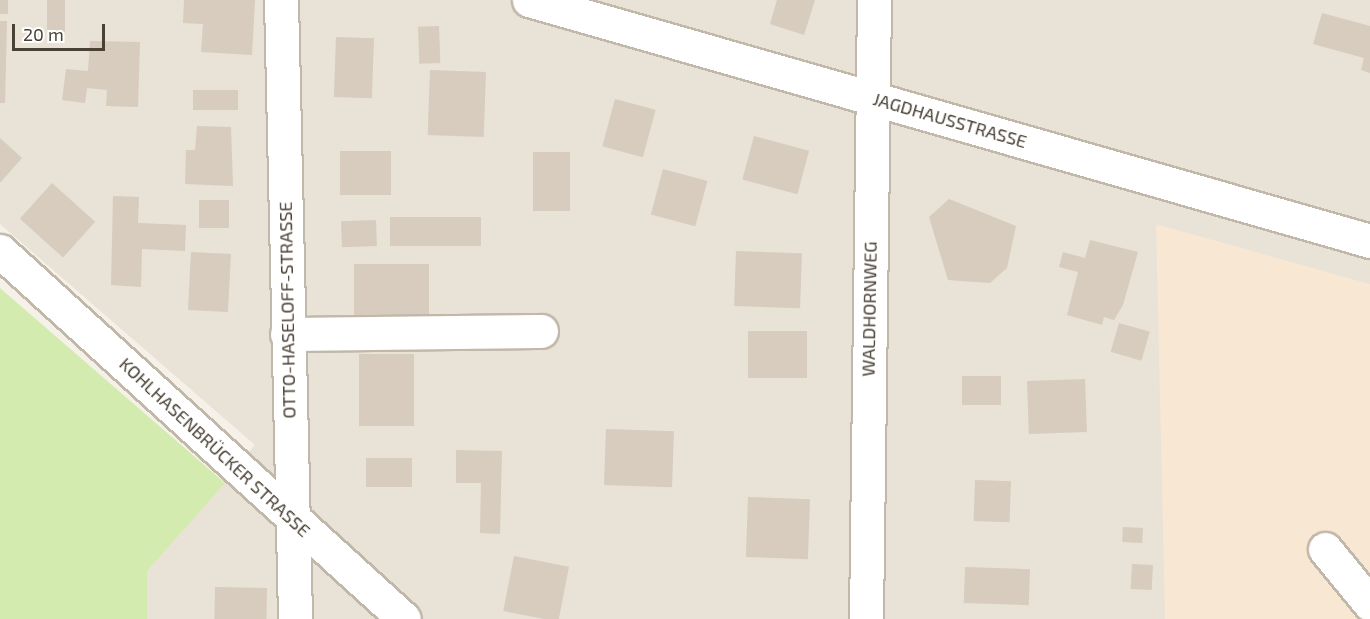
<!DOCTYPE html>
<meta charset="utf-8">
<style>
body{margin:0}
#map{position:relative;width:1370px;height:619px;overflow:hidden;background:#f5f1e9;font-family:"Exo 2",sans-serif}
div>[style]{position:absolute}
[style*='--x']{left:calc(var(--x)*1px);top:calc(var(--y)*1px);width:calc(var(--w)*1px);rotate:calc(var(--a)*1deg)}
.residential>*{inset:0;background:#e9e2d6}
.commercial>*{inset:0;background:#f7e7d3}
.green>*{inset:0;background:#d3ebaf}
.building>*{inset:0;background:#d7ccbd;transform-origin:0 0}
.roads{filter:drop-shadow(2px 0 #c1b8aa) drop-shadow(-2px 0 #c1b8aa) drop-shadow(0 2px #c1b8aa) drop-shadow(0 -2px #c1b8aa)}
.minor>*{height:33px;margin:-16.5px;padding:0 16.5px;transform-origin:16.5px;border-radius:16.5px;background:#fff}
span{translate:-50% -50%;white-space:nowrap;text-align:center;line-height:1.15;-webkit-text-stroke:4.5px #fff;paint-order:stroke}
.street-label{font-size:18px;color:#494136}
.scale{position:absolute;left:12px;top:24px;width:93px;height:27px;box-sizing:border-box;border:3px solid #494136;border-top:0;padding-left:8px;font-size:18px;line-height:21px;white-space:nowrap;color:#494136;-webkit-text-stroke:4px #fff;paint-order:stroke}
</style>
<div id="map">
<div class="residential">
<i style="clip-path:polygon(0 0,1370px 0,1370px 619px,147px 619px,147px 571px,255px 445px,0 224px)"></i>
</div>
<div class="commercial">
<i style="clip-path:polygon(1156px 224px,1370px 284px,1370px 619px,1165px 619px)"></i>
</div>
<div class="green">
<i style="clip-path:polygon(0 288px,225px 483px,147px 571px,147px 619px,0 619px)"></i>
</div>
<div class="building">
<i style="left:0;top:0;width:8px;height:14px"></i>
<i style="left:47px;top:0;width:18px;height:32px"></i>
<i style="clip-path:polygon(184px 0,255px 0,252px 55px,201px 52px,203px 24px,183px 23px)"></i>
<i style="clip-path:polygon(777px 0,815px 0,804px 35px,770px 24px)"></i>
<i style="clip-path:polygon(1322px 13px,1370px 26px,1370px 73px,1361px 70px,1364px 58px,1313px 44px)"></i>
<i style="clip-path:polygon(0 21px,7px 21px,5px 103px,0 103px)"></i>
<i style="left:439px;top:26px;width:37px;height:21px;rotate:88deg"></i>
<i style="left:336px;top:37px;width:38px;height:60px;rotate:2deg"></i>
<i style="clip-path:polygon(90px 41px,140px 42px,138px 107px,106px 106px,107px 90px,87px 88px,85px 103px,62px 100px,66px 69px,88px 71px)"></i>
<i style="left:430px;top:70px;width:56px;height:65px;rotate:2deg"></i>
<i style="left:193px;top:90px;width:45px;height:20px"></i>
<i style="left:615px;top:99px;width:42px;height:49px;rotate:15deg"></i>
<i style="clip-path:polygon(197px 126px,231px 127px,233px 186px,185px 184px,186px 150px,195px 150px)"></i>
<i style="left:754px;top:136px;width:57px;height:45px;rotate:15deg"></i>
<i style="clip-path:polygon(0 138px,22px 158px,0 183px)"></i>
<i style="left:340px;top:151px;width:51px;height:44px"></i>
<i style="left:533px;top:152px;width:37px;height:59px"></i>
<i style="left:663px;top:169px;width:46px;height:47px;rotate:15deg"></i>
<i style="left:52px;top:183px;width:58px;height:48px;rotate:42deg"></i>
<i style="clip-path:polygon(113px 196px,139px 197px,138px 223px,186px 225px,185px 251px,142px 249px,141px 287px,111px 285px)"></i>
<i style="clip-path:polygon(949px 199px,1016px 226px,1007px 268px,990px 283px,948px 280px,929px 217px)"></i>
<i style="left:199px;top:200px;width:30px;height:28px"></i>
<i style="left:481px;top:217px;width:29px;height:91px;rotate:90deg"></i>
<i style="left:376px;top:220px;width:26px;height:35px;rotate:88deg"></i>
<i style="clip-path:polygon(1090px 240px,1138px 252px,1123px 305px,1114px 320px,1104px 317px,1102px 325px,1067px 315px,1078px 272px,1059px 267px,1063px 252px,1085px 258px)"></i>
<i style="left:736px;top:251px;width:66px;height:55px;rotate:2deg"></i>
<i style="left:191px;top:252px;width:40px;height:58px;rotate:3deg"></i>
<i style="left:429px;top:264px;width:53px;height:75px;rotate:90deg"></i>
<i style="left:1119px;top:323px;width:32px;height:30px;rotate:16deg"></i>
<i style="left:807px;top:331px;width:47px;height:59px;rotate:90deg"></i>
<i style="left:359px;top:354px;width:55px;height:72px"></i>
<i style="left:962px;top:376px;width:39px;height:29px"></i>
<i style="left:1085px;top:379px;width:53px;height:58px;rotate:88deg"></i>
<i style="left:606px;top:429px;width:68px;height:56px;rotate:2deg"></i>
<i style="clip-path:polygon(456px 450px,502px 451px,500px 534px,480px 533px,481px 483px,456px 483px)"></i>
<i style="left:366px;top:458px;width:46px;height:29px"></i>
<i style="left:975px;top:480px;width:36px;height:41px;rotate:2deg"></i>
<i style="left:748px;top:497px;width:62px;height:60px;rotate:2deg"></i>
<i style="left:1123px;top:527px;width:20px;height:15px;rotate:3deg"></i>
<i style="left:514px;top:556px;width:56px;height:56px;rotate:11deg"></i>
<i style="left:1132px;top:564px;width:21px;height:25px;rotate:3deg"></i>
<i style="left:965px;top:567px;width:65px;height:36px;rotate:2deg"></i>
<i style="left:215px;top:587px;width:52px;height:32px;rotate:1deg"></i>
</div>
<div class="roads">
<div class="minor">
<i style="--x:281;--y:0;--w:619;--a:88.7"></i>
<i style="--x:529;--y:0;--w:875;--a:15.99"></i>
<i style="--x:0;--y:251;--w:546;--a:42.33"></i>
<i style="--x:287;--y:334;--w:254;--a:-0.7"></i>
<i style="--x:1325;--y:549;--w:71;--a:50.7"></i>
<i style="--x:866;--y:619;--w:619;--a:-89.26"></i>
</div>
</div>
<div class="street-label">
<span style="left:950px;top:120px;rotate:16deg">JAGDHAUSSTRASSE</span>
<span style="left:869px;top:309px;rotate:-89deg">WALDHORNWEG</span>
<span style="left:287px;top:310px;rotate:-91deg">OTTO-HASELOFF-STRASSE</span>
<span style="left:215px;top:447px;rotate:43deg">KOHLHASENBRÜCKER STRASSE</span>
</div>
<div class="scale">20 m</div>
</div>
